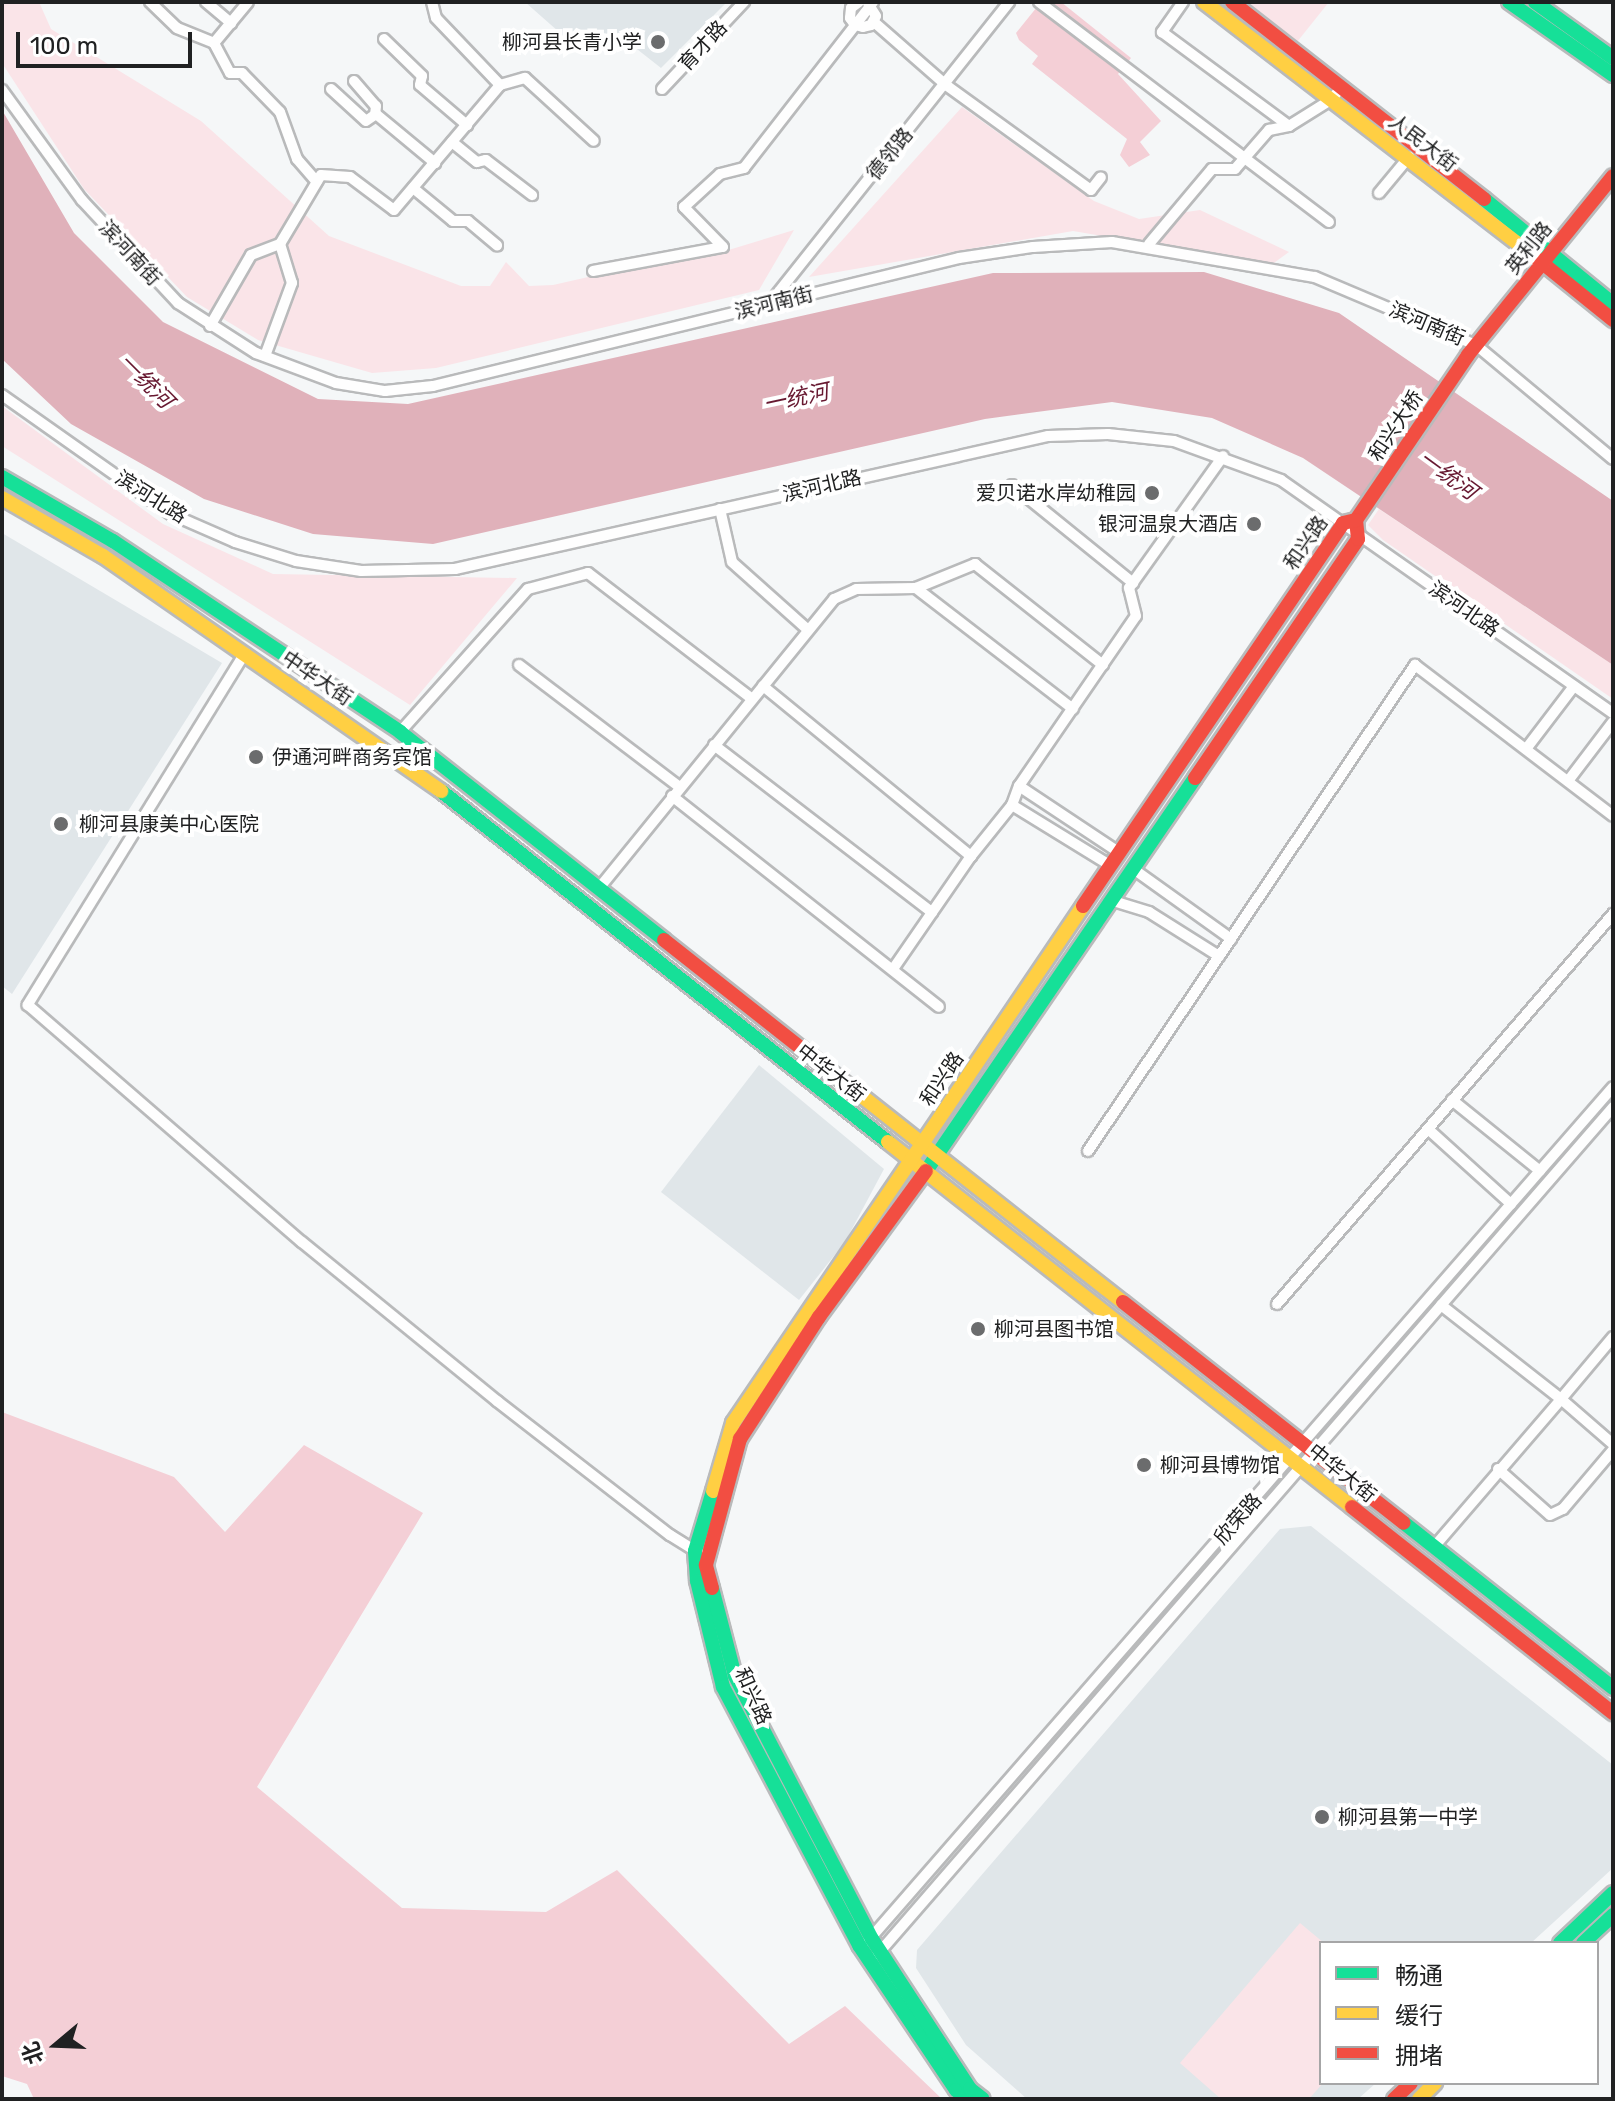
<!DOCTYPE html>
<meta charset="utf-8">
<style>
body{margin:0}
#map{position:relative;width:1615px;height:2101px;overflow:hidden;background:#f5f7f8;font-family:Rubik,"Noto Sans SC",sans-serif}
div>[style]{position:absolute}
[style*='--x']{left:calc(var(--x)*1px);top:calc(var(--y)*1px);width:calc(var(--w)*1px);rotate:calc(var(--a)*1deg)}
.built>*{inset:0;background:#e0e6e9}
.green>*{inset:0;background:#fae4e8}
.forest>*{inset:0;background:#f4cfd6}
.water>*{inset:0;background:#e0b1ba}
.roads{filter:drop-shadow(2px 0 #b9babb) drop-shadow(-2px 0 #b9babb) drop-shadow(0 2px #b9babb) drop-shadow(0 -2px #b9babb)}
.street>*{height:10px;margin:-5px;padding:0 5px;transform-origin:5px;border-radius:5px;background:#fefefe}
.fast>*{height:14px;margin:-7px;padding:0 7px;transform-origin:7px;border-radius:7px;background:#16e098}
.slow>*{height:14px;margin:-7px;padding:0 7px;transform-origin:7px;border-radius:7px;background:#ffcf43}
.jam>*{height:14px;margin:-7px;padding:0 7px;transform-origin:7px;border-radius:7px;background:#f24e42}
.dots>*{width:22px;height:22px;translate:-50% -50%;box-sizing:border-box;border:4px solid #fff;border-radius:50%}
span{translate:-50% -50%;white-space:nowrap;text-align:center;line-height:1.15;-webkit-text-stroke:8px #fff;paint-order:stroke}
.poi-label{font-size:20px;color:#202122}
.right{translate:-100% -50%;text-align:right}
.left{translate:0 -50%;text-align:left}
.street-label{font-size:20px;color:#202122}
.water-label{font-size:22px;color:#671830;font-style:italic}
.frame{position:absolute;inset:0;border:4px solid #202122;pointer-events:none}
.legend{position:absolute;left:1319px;top:1941px;width:280px;height:144px;box-sizing:border-box;background:#fff;border:2px solid #a6a6a7;margin:0;padding:10px 14px;list-style:none;font-size:24px;color:#202122}
.legend li{display:flex;align-items:center;gap:16px;height:40px}
.legend b{width:40px;border:2px solid #a6a6a7}
.north{position:absolute;left:16px;top:2005px;width:80px;height:80px;-webkit-text-stroke:6px #fff;paint-order:stroke;rotate:251deg;font-size:22px;font-weight:700;line-height:32px;text-align:center;color:#202122}
.north::after{content:'';display:block;margin:auto;width:28px;height:36px;background:#202122;clip-path:polygon(50% 0,100% 100%,50% 72%,0 100%)}
.scale{position:absolute;left:16px;top:32px;width:176px;height:36px;box-sizing:border-box;border:4px solid #202122;border-top:0;padding-left:10px;font-size:24px;line-height:28px;white-space:nowrap;color:#202122;-webkit-text-stroke:6px #fff;paint-order:stroke}
</style>
<div id="map">
<div class="built">
<i style="clip-path:polygon(525px 2px,727px 2px,661px 68px,614px 31px,584px 54px)"></i>
<i style="clip-path:polygon(2px 533px,222px 663px,12px 994px,2px 986px)"></i>
<i style="clip-path:polygon(759px 1065px,884px 1169px,845px 1242px,799px 1300px,661px 1192px)"></i>
<i style="clip-path:polygon(1311px 1526px,1613px 1765px,1613px 1868px,1531px 1943px,1321px 1943px,1321px 2083px,1376px 2083px,1358px 2099px,1027px 2099px,966px 2045px,916px 1968px,917px 1950px,1280px 1529px)"></i>
</div>
<div class="green">
<i style="clip-path:polygon(2px 2px,39px 2px,51px 29px,201px 121px,329px 236px,461px 286px,490px 286px,506px 262px,529px 286px,553px 285px,650px 263px,722px 252px,794px 230px,759px 290px,436px 368px,372px 373px,258px 340px,187px 297px,84px 189px,2px 63px)"></i>
<i style="clip-path:polygon(1245px 2px,1329px 2px,1297px 42px)"></i>
<i style="clip-path:polygon(962px 107px,1094px 201px,1139px 219px,1200px 210px,1289px 252px,1271px 265px,1073px 231px,809px 277px)"></i>
<i style="clip-path:polygon(2px 406px,163px 524px,273px 574px,517px 578px,410px 705px,2px 446px)"></i>
<i style="clip-path:polygon(1379px 509px,1613px 665px,1613px 699px,1383px 540px,1368px 525px)"></i>
<i style="clip-path:polygon(1300px 1923px,1324px 1943px,1321px 1943px,1323px 2083px,1309px 2099px,1221px 2099px,1180px 2063px)"></i>
</div>
<div class="forest">
<i style="clip-path:polygon(1041px 2px,1061px 2px,1131px 58px,1118px 74px,1161px 121px,1140px 142px,1150px 155px,1129px 167px,1120px 155px,1127px 139px,1032px 64px,1038px 56px,1019px 40px,1016px 33px)"></i>
<i style="clip-path:polygon(2px 1412px,174px 1477px,225px 1532px,304px 1445px,423px 1513px,257px 1787px,402px 1908px,546px 1912px,617px 1870px,789px 2044px,845px 2006px,942px 2099px,34px 2099px,27px 2084px,2px 2076px)"></i>
</div>
<div class="water">
<i style="clip-path:polygon(2px 110px,74px 233px,163px 322px,318px 399px,408px 404px,993px 273px,1204px 272px,1339px 313px,1613px 501px,1613px 665px,1303px 458px,1212px 418px,1112px 402px,985px 419px,433px 544px,313px 534px,204px 499px,71px 424px,2px 359px)"></i>
</div>
<div class="roads">
<div class="street">
<i style="--x:150;--y:2;--w:37;--a:44"></i>
<i style="--x:177;--y:28;--w:40;--a:22"></i>
<i style="--x:214;--y:43;--w:34;--a:62"></i>
<i style="--x:230;--y:73;--w:12;--a:0"></i>
<i style="--x:242;--y:73;--w:54;--a:45.7"></i>
<i style="--x:280;--y:112;--w:50;--a:70.1"></i>
<i style="--x:297;--y:159;--w:30;--a:49"></i>
<i style="--x:206;--y:2;--w:33;--a:40"></i>
<i style="--x:432;--y:2;--w:16;--a:76"></i>
<i style="--x:436;--y:18;--w:93;--a:46.3"></i>
<i style="--x:500;--y:85;--w:26;--a:-16"></i>
<i style="--x:525;--y:78;--w:93;--a:42.4"></i>
<i style="--x:859;--y:2;--w:10;--a:143"></i>
<i style="--x:851;--y:8;--w:10;--a:96"></i>
<i style="--x:850;--y:18;--w:9;--a:54"></i>
<i style="--x:855;--y:25;--w:8;--a:14"></i>
<i style="--x:863;--y:27;--w:8;--a:-14"></i>
<i style="--x:871;--y:25;--w:10;--a:-61"></i>
<i style="--x:876;--y:16;--w:15;--a:-122"></i>
<i style="--x:1039;--y:2;--w:364;--a:37.2"></i>
<i style="--x:1183;--y:2;--w:37;--a:125"></i>
<i style="--x:1162;--y:32;--w:158;--a:36.5"></i>
<i style="--x:874;--y:22;--w:96;--a:41.2"></i>
<i style="--x:946;--y:85;--w:179;--a:35.9"></i>
<i style="--x:1091;--y:190;--w:16;--a:-52"></i>
<i style="--x:384;--y:39;--w:53;--a:44.2"></i>
<i style="--x:422;--y:76;--w:9;--a:103"></i>
<i style="--x:420;--y:85;--w:62;--a:40.4"></i>
<i style="--x:214;--y:43;--w:53;--a:-50.3"></i>
<i style="--x:354;--y:81;--w:33;--a:49"></i>
<i style="--x:376;--y:106;--w:9;--a:96"></i>
<i style="--x:331;--y:89;--w:47;--a:42.4"></i>
<i style="--x:366;--y:121;--w:12;--a:-35"></i>
<i style="--x:376;--y:114;--w:77;--a:39.7"></i>
<i style="--x:662;--y:89;--w:120;--a:-46.7"></i>
<i style="--x:2;--y:90;--w:136;--a:54"></i>
<i style="--x:82;--y:200;--w:141;--a:47"></i>
<i style="--x:178;--y:303;--w:93;--a:32.7"></i>
<i style="--x:256;--y:353;--w:85;--a:20.6"></i>
<i style="--x:336;--y:383;--w:50;--a:9.3"></i>
<i style="--x:385;--y:391;--w:48;--a:-5.9"></i>
<i style="--x:433;--y:386;--w:541;--a:-13.68"></i>
<i style="--x:959;--y:258;--w:75;--a:-8.5"></i>
<i style="--x:1033;--y:247;--w:79;--a:-3.6"></i>
<i style="--x:1112;--y:242;--w:206;--a:9.8"></i>
<i style="--x:1315;--y:277;--w:175;--a:22.9"></i>
<i style="--x:1476;--y:345;--w:178;--a:39.8"></i>
<i style="--x:452;--y:142;--w:32;--a:39"></i>
<i style="--x:477;--y:162;--w:9;--a:-13"></i>
<i style="--x:486;--y:160;--w:58;--a:37.3"></i>
<i style="--x:413;--y:188;--w:52;--a:39.5"></i>
<i style="--x:453;--y:221;--w:15;--a:0"></i>
<i style="--x:468;--y:221;--w:38;--a:40"></i>
<i style="--x:1379;--y:193;--w:47;--a:-50.2"></i>
<i style="--x:1149;--y:244;--w:98;--a:-50"></i>
<i style="--x:1212;--y:169;--w:23;--a:0"></i>
<i style="--x:1235;--y:169;--w:52;--a:-48.9"></i>
<i style="--x:1269;--y:130;--w:20;--a:-11"></i>
<i style="--x:1289;--y:126;--w:51;--a:-32.1"></i>
<i style="--x:1332;--y:99;--w:16;--a:-52"></i>
<i style="--x:593;--y:271;--w:132;--a:-10.5"></i>
<i style="--x:723;--y:247;--w:56;--a:-134.3"></i>
<i style="--x:684;--y:207;--w:49;--a:-42.5"></i>
<i style="--x:720;--y:174;--w:25;--a:-14"></i>
<i style="--x:744;--y:168;--w:210;--a:-52.1"></i>
<i style="--x:769;--y:304;--w:386;--a:-51.5"></i>
<i style="--x:210;--y:326;--w:82;--a:-60"></i>
<i style="--x:251;--y:255;--w:31;--a:-21"></i>
<i style="--x:280;--y:244;--w:80;--a:-59.3"></i>
<i style="--x:321;--y:175;--w:29;--a:4"></i>
<i style="--x:350;--y:177;--w:55;--a:36.9"></i>
<i style="--x:394;--y:210;--w:164;--a:-49.7"></i>
<i style="--x:265;--y:356;--w:78;--a:-69.7"></i>
<i style="--x:292;--y:283;--w:41;--a:-107.1"></i>
<i style="--x:2;--y:395;--w:207;--a:35.2"></i>
<i style="--x:171;--y:514;--w:70;--a:23.6"></i>
<i style="--x:235;--y:542;--w:64;--a:17.3"></i>
<i style="--x:296;--y:561;--w:66;--a:8.7"></i>
<i style="--x:361;--y:571;--w:94;--a:-1.2"></i>
<i style="--x:455;--y:569;--w:608;--a:-12.64"></i>
<i style="--x:1048;--y:436;--w:60;--a:-1.9"></i>
<i style="--x:1108;--y:434;--w:66;--a:6.1"></i>
<i style="--x:1174;--y:441;--w:114;--a:20"></i>
<i style="--x:1281;--y:480;--w:406;--a:35.1"></i>
<i style="--x:1012;--y:485;--w:156;--a:39"></i>
<i style="--x:720;--y:509;--w:54;--a:77.2"></i>
<i style="--x:732;--y:562;--w:102;--a:41.8"></i>
<i style="--x:916;--y:588;--w:198;--a:37.6"></i>
<i style="--x:245;--y:653;--w:414;--a:121.7"></i>
<i style="--x:28;--y:1005;--w:362;--a:40.9"></i>
<i style="--x:302;--y:1242;--w:252;--a:39.2"></i>
<i style="--x:497;--y:1401;--w:219;--a:37.8"></i>
<i style="--x:670;--y:1535;--w:36;--a:32"></i>
<i style="--x:519;--y:665;--w:202;--a:37.2"></i>
<i style="--x:763;--y:686;--w:269;--a:39.3"></i>
<i style="--x:400;--y:732;--w:192;--a:-48.2"></i>
<i style="--x:528;--y:589;--w:62;--a:-14.9"></i>
<i style="--x:588;--y:573;--w:207;--a:37.5"></i>
<i style="--x:714;--y:745;--w:275;--a:37.5"></i>
<i style="--x:1526;--y:749;--w:79;--a:-52.7"></i>
<i style="--x:1568;--y:781;--w:74;--a:-52.7"></i>
<i style="--x:1019;--y:786;--w:121;--a:33.6"></i>
<i style="--x:672;--y:796;--w:340;--a:38.3"></i>
<i style="--x:1012;--y:805;--w:116;--a:31.6"></i>
<i style="--x:1132;--y:868;--w:122;--a:35.6"></i>
<i style="--x:600;--y:887;--w:371;--a:-50.9"></i>
<i style="--x:834;--y:599;--w:24;--a:-24"></i>
<i style="--x:856;--y:589;--w:60;--a:-1"></i>
<i style="--x:916;--y:588;--w:64;--a:-22.1"></i>
<i style="--x:975;--y:564;--w:163;--a:38.3"></i>
<i style="--x:1110;--y:900;--w:41;--a:17.1"></i>
<i style="--x:1149;--y:912;--w:83;--a:32.2"></i>
<i style="--x:893;--y:969;--w:137;--a:-55.4"></i>
<i style="--x:971;--y:856;--w:65;--a:-51.2"></i>
<i style="--x:1012;--y:805;--w:20;--a:-70"></i>
<i style="--x:1019;--y:786;--w:206;--a:-55.5"></i>
<i style="--x:1136;--y:616;--w:29;--a:-104"></i>
<i style="--x:1129;--y:588;--w:162;--a:-54.5"></i>
<i style="--x:1452;--y:1100;--w:113;--a:38.9"></i>
<i style="--x:1428;--y:1129;--w:112;--a:42.1"></i>
<i style="--x:1088;--y:1151;--w:586;--a:-56.07"></i>
<i style="--x:1415;--y:665;--w:249;--a:37.3"></i>
<i style="--x:1277;--y:1304;--w:515;--a:-49.25"></i>
<i style="--x:1441;--y:1305;--w:152;--a:38.1"></i>
<i style="--x:1561;--y:1399;--w:81;--a:-50"></i>
<i style="--x:1498;--y:1469;--w:69;--a:41.5"></i>
<i style="--x:1550;--y:1515;--w:14;--a:-25"></i>
<i style="--x:1563;--y:1509;--w:77;--a:-49.7"></i>
<i style="--x:1433;--y:1548;--w:196;--a:-49.3"></i>
<i style="--x:1561;--y:1399;--w:69;--a:40.9"></i>
<i style="--x:868;--y:1941;--w:1133;--a:-48.9"></i>
<i style="--x:877;--y:1955;--w:1123;--a:-49.04"></i>
</div>
<div class="fast">
<i style="--x:1509;--y:2;--w:127;--a:35.1"></i>
<i style="--x:1535;--y:2;--w:96;--a:35.7"></i>
<i style="--x:1484;--y:199;--w:166;--a:39.1"></i>
<i style="--x:2;--y:477;--w:128;--a:30"></i>
<i style="--x:113;--y:541;--w:345;--a:33.6"></i>
<i style="--x:400;--y:732;--w:336;--a:38.2"></i>
<i style="--x:441;--y:791;--w:568;--a:38.14"></i>
<i style="--x:926;--y:1171;--w:476;--a:-55.6"></i>
<i style="--x:713;--y:1491;--w:63;--a:106.7"></i>
<i style="--x:695;--y:1551;--w:30;--a:86"></i>
<i style="--x:697;--y:1581;--w:109;--a:76.2"></i>
<i style="--x:723;--y:1687;--w:292;--a:62.2"></i>
<i style="--x:859;--y:1945;--w:174;--a:56.2"></i>
<i style="--x:956;--y:2090;--w:14;--a:39"></i>
<i style="--x:1404;--y:1523;--w:266;--a:38.3"></i>
<i style="--x:712;--y:1588;--w:91;--a:75.4"></i>
<i style="--x:735;--y:1676;--w:297;--a:62.5"></i>
<i style="--x:872;--y:1939;--w:179;--a:56.8"></i>
<i style="--x:970;--y:2089;--w:16;--a:38"></i>
<i style="--x:1560;--y:1943;--w:73;--a:-43.3"></i>
<i style="--x:1583;--y:1943;--w:41;--a:-43"></i>
</div>
<div class="slow">
<i style="--x:1204;--y:2;--w:411;--a:37.6"></i>
<i style="--x:2;--y:498;--w:116;--a:29.9"></i>
<i style="--x:103;--y:556;--w:412;--a:34.8"></i>
<i style="--x:858;--y:1093;--w:337;--a:38.3"></i>
<i style="--x:888;--y:1142;--w:590;--a:38.19"></i>
<i style="--x:713;--y:1491;--w:71;--a:-73.6"></i>
<i style="--x:733;--y:1423;--w:624;--a:-55.9"></i>
<i style="--x:1419;--y:2099;--w:23;--a:-45"></i>
</div>
<div class="jam">
<i style="--x:1232;--y:2;--w:320;--a:38"></i>
<i style="--x:1530;--y:253;--w:107;--a:38.9"></i>
<i style="--x:1356;--y:520;--w:199;--a:-55.8"></i>
<i style="--x:1468;--y:355;--w:230;--a:-51"></i>
<i style="--x:1195;--y:778;--w:289;--a:-55.7"></i>
<i style="--x:1358;--y:539;--w:19;--a:-96"></i>
<i style="--x:1083;--y:906;--w:463;--a:-55.8"></i>
<i style="--x:1343;--y:523;--w:13;--a:-13"></i>
<i style="--x:664;--y:940;--w:247;--a:38.3"></i>
<i style="--x:1123;--y:1302;--w:357;--a:38.2"></i>
<i style="--x:1352;--y:1507;--w:333;--a:38.3"></i>
<i style="--x:712;--y:1588;--w:24;--a:-105"></i>
<i style="--x:706;--y:1565;--w:131;--a:-74.9"></i>
<i style="--x:740;--y:1439;--w:145;--a:-57.1"></i>
<i style="--x:819;--y:1317;--w:181;--a:-53.8"></i>
<i style="--x:1394;--y:2099;--w:23;--a:-43"></i>
</div>
</div>
<div class="dots">
<i style="left:658px;top:42px;background:#6b6c6d"></i>
<i style="left:1152px;top:493px;background:#6b6c6d"></i>
<i style="left:1254px;top:524px;background:#6b6c6d"></i>
<i style="left:256px;top:757px;background:#6b6c6d"></i>
<i style="left:61px;top:824px;background:#6b6c6d"></i>
<i style="left:978px;top:1329px;background:#6b6c6d"></i>
<i style="left:1144px;top:1465px;background:#6b6c6d"></i>
<i style="left:1322px;top:1817px;background:#6b6c6d"></i>
</div>
<div class="poi-label">
<span class="right" style="left:642px;top:42px">柳河县长青小学</span>
<span class="right" style="left:1136px;top:493px">爱贝诺水岸幼稚园</span>
<span class="right" style="left:1238px;top:524px">银河温泉大酒店</span>
<span class="left" style="left:272px;top:757px">伊通河畔商务宾馆</span>
<span class="left" style="left:79px;top:824px">柳河县康美中心医院</span>
<span class="left" style="left:994px;top:1329px">柳河县图书馆</span>
<span class="left" style="left:1160px;top:1465px">柳河县博物馆</span>
<span class="left" style="left:1338px;top:1817px">柳河县第一中学</span>
</div>
<div class="street-label">
<span style="left:703px;top:46px;rotate:-47deg">育才路</span>
<span style="left:1423px;top:143px;rotate:37deg">人民大街</span>
<span style="left:890px;top:154px;rotate:-51deg">德邻路</span>
<span style="left:1529px;top:248px;rotate:-51deg">英利路</span>
<span style="left:130px;top:253px;rotate:47deg">滨河南街</span>
<span style="left:774px;top:303px;rotate:-14deg">滨河南街</span>
<span style="left:1427px;top:324px;rotate:23deg">滨河南街</span>
<span style="left:1396px;top:426px;rotate:-56deg">和兴大桥</span>
<span style="left:822px;top:486px;rotate:-13deg">滨河北路</span>
<span style="left:151px;top:497px;rotate:32deg">滨河北路</span>
<span style="left:1306px;top:543px;rotate:-55deg">和兴路</span>
<span style="left:1464px;top:609px;rotate:35deg">滨河北路</span>
<span style="left:317px;top:678px;rotate:34deg">中华大街</span>
<span style="left:831px;top:1073px;rotate:38deg">中华大街</span>
<span style="left:942px;top:1079px;rotate:-56deg">和兴路</span>
<span style="left:1342px;top:1473px;rotate:39deg">中华大街</span>
<span style="left:1238px;top:1519px;rotate:-49deg">欣荣路</span>
<span style="left:753px;top:1696px;rotate:66deg">和兴路</span>
</div>
<div class="water-label">
<span style="left:146px;top:381px;rotate:45deg">一统河</span>
<span style="left:796px;top:398px;rotate:-12deg">一统河</span>
<span style="left:1448px;top:475px;rotate:36deg">一统河</span>
</div>
<div class="frame"></div>
<ul class="legend">
<li><b style="height:10px;background:#16e098"></b>畅通</li>
<li><b style="height:10px;background:#ffcf43"></b>缓行</li>
<li><b style="height:10px;background:#f24e42"></b>拥堵</li>
</ul>
<div class="north">北</div>
<div class="scale">100 m</div>
</div>
